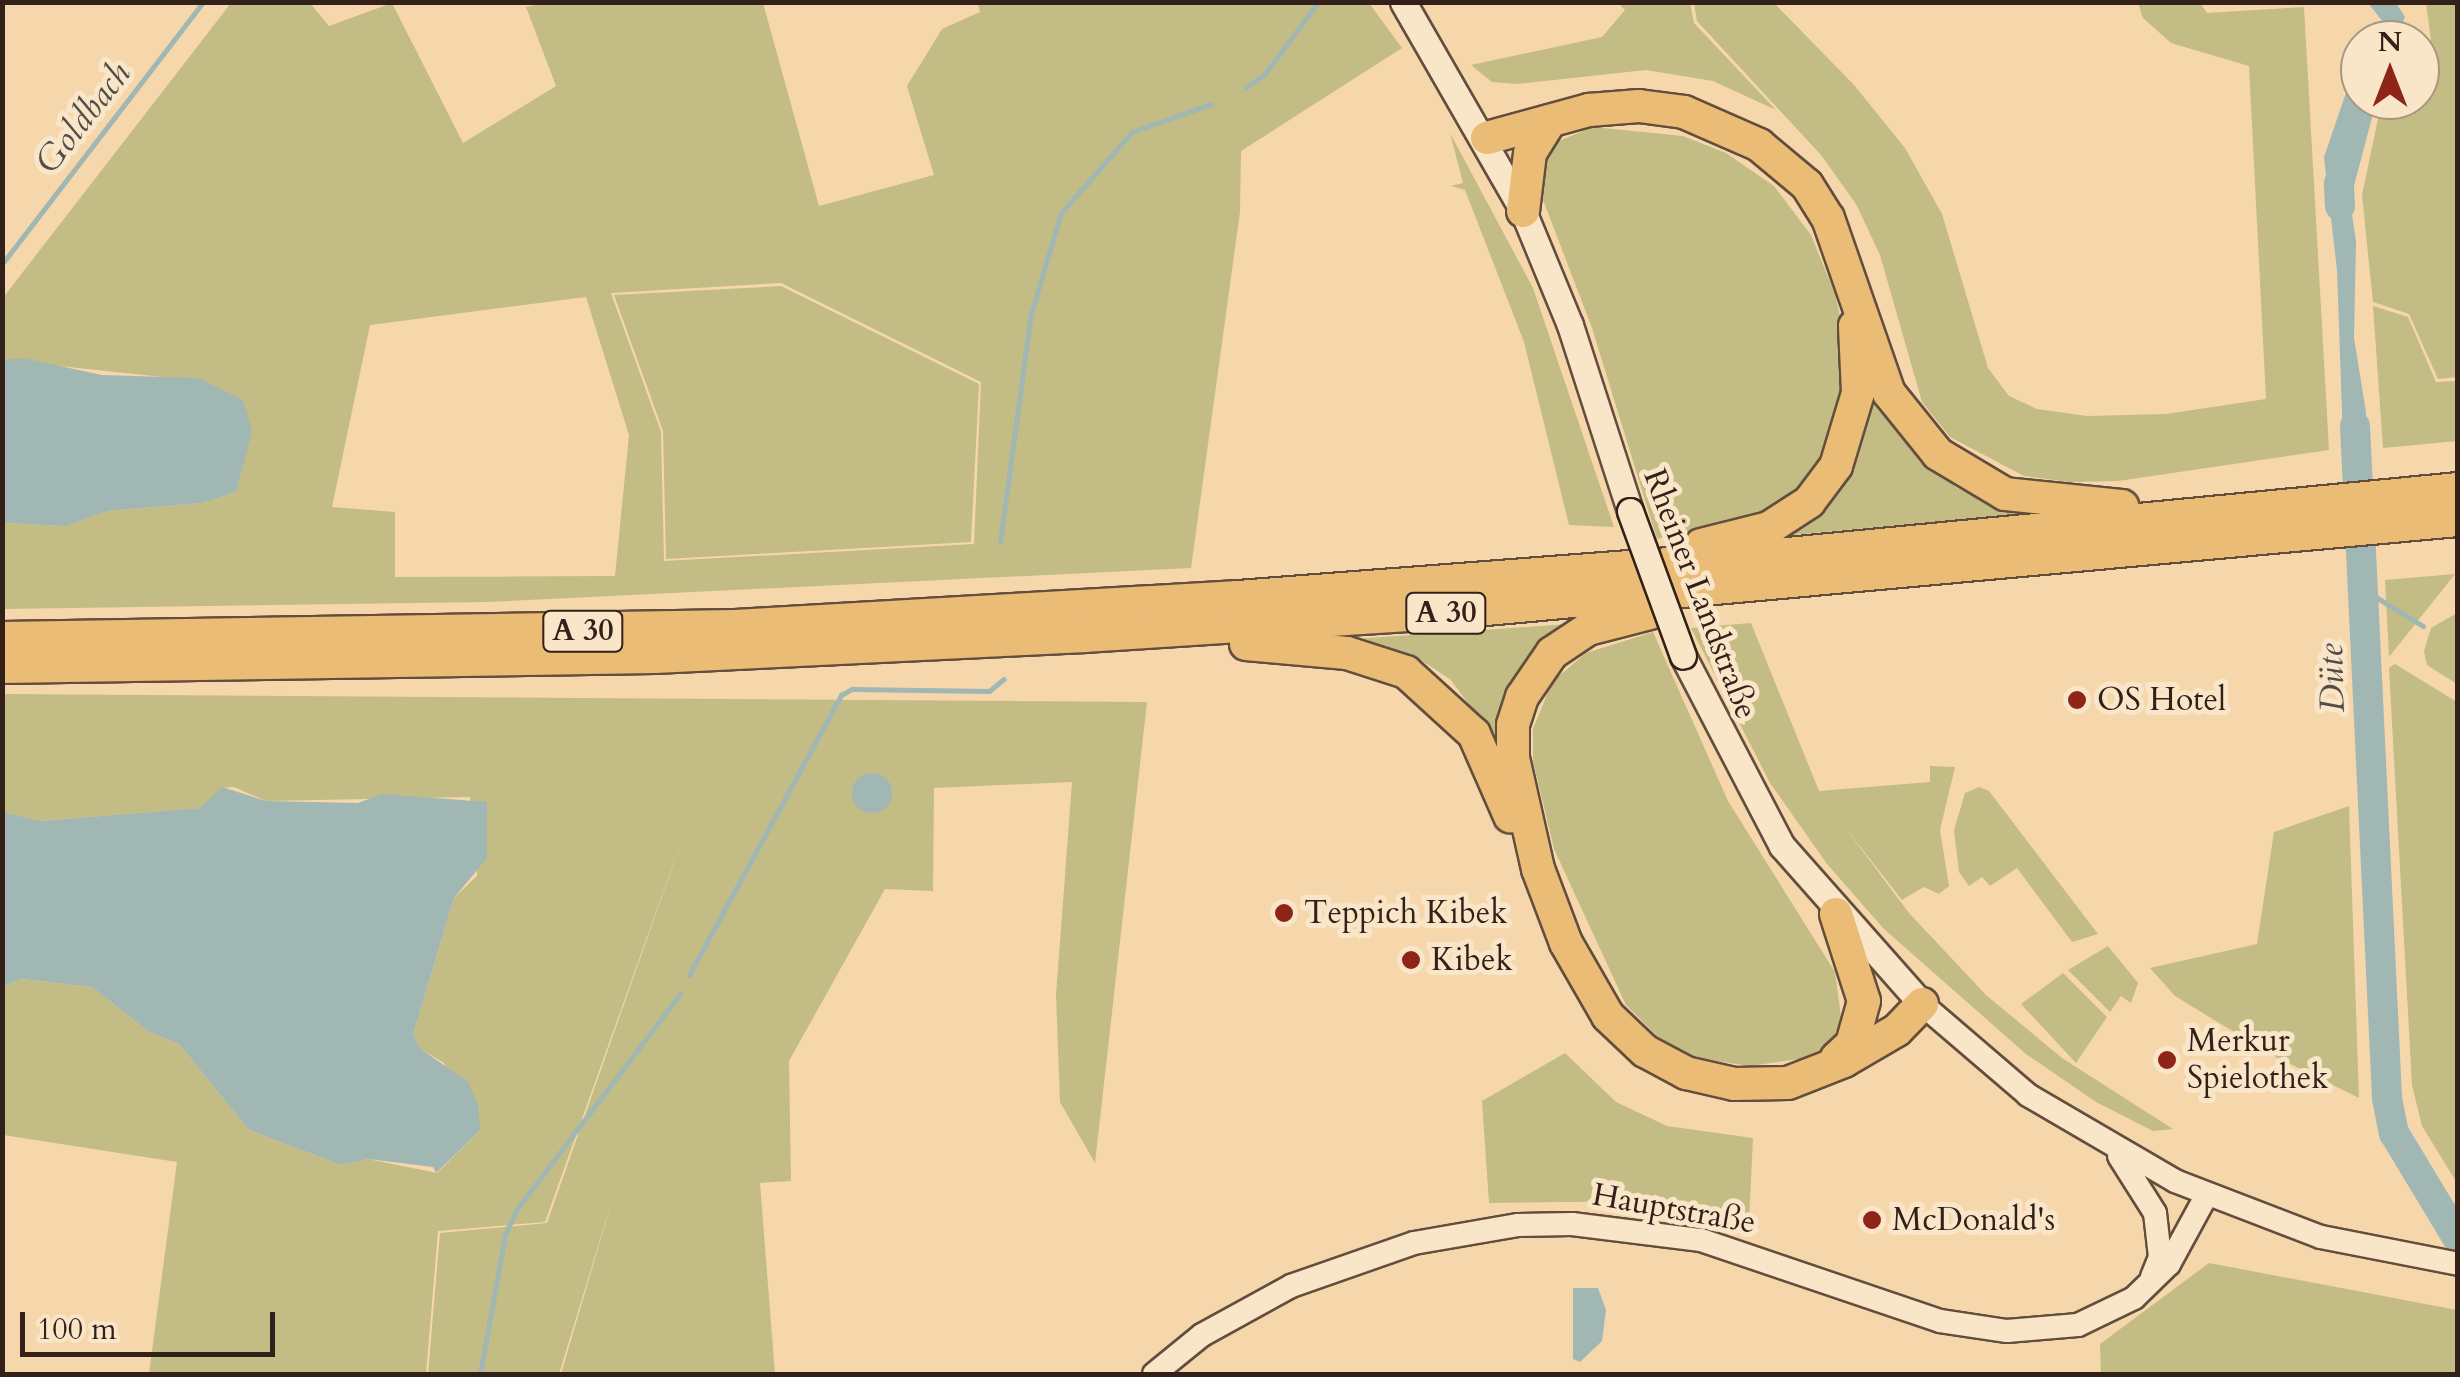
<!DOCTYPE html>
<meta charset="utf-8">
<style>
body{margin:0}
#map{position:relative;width:2460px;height:1377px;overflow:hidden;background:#f6d7ab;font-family:Cardo,serif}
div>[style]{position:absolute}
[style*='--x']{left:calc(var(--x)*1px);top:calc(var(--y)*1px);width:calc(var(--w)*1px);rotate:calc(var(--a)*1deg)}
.green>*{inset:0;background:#c3bc84}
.water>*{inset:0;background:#a0b7b3}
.round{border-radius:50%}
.stream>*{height:5px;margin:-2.5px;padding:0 2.5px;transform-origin:2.5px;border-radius:2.5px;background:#a0b7b3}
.river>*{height:30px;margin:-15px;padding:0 15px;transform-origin:15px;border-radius:15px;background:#a0b7b3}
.roads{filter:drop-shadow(2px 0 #634e3e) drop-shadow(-2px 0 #634e3e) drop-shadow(0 2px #634e3e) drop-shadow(0 -2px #634e3e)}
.tertiary>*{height:22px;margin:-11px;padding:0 11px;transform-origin:11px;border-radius:11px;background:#f9e5c8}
.secondary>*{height:25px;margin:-12.5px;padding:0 12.5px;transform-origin:12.5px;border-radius:12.5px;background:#f9e5c8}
.motorway>*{height:32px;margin:-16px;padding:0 16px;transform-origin:16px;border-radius:16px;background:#ebbc76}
.bridges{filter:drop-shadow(2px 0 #322019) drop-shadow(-2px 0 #322019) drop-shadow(0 2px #322019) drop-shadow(0 -2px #322019)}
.secondary-bridge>*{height:25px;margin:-12.5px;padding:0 12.5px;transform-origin:12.5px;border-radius:12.5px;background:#f9e5c8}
.dots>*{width:28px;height:28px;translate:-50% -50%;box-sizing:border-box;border:5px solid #f9e5c8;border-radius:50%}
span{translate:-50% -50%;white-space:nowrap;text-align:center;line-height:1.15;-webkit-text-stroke:10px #f9e5c8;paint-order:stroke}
.shield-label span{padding:2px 8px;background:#f9e5c8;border:2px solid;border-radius:8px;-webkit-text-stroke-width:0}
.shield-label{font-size:30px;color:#322019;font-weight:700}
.street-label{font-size:32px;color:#322019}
.poi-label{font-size:32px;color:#322019}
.left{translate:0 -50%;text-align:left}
.water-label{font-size:35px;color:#534d47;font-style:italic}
.frame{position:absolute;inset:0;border:5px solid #322019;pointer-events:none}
.north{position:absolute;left:2340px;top:20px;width:100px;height:100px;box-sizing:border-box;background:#f9e5c8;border:2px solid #a99682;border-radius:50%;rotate:0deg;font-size:28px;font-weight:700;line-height:40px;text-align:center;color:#322019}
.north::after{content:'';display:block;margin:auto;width:35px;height:45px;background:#8f2418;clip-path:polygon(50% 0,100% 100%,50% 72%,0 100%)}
.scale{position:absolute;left:20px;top:1312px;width:255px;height:45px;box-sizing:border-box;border:5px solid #322019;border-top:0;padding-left:12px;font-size:30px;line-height:35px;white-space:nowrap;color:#322019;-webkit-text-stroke:8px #f9e5c8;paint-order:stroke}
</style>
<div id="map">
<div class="green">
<i style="clip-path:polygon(evenodd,551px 2px,763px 3px,819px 206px,934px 175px,907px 86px,942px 29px,980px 12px,978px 3px,1369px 3px,1402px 48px,1241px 151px,1240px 212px,1191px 568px,487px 602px,3px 609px,3px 523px,66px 526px,106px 511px,203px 503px,236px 492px,190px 380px,3px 360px,2px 299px,231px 3px,310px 3px,329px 26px,392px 3px,463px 143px,556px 86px,526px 7px,551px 2px,781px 283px,981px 382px,974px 544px,664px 561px,661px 432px,611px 293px,781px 283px,551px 2px,586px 297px,629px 435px,615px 576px,395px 577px,395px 512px,332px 507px,370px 325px,586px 297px)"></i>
<i style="clip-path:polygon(1618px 3px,1690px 3px,1694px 23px,1776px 110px,1713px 81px,1646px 70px,1517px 84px,1492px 82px,1471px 65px,1602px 37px,1625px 10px)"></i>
<i style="clip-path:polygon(1694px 3px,1774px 3px,1854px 85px,1905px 148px,1942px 214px,1988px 368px,2009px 396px,2037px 409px,2087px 416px,2166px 414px,2266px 399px,2249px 66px,2171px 43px,2143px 18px,2138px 3px,2200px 3px,2207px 13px,2304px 7px,2329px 450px,2118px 481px,2069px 482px,2024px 476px,1950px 437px,1922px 402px,1880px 255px,1856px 204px,1821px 155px,1697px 21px)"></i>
<i style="clip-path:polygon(2426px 3px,2458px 3px,2457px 377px,2438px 379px,2409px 314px,2373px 302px,2362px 195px,2382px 100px,2420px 100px,2420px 50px,2431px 40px)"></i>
<i style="clip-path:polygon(1593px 127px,1683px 136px,1726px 153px,1774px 186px,1811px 235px,1835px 294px,1846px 343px,1847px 409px,1812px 479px,1750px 520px,1657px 539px,1592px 328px,1540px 192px,1542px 159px,1554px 143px)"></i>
<i style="clip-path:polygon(1450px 133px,1533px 288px,1614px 527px,1569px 525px,1524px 342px,1465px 190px,1451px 186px,1463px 183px)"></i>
<i style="clip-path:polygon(781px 286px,979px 384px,971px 542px,666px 559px,663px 431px,614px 295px)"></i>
<i style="clip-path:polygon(2373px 306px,2408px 317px,2436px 382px,2457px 381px,2457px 441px,2383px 448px)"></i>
<i style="clip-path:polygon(1869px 383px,1893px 427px,1957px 488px,1999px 506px,2040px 512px,1781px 536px)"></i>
<i style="clip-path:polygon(2455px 574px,2389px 657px,2385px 580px)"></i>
<i style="clip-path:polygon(2457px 613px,2458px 613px,2457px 684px,2427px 665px,2424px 651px,2431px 628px)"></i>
<i style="clip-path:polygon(1751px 623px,1819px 791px,1930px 782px,1930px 766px,1955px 767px,1940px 830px,1949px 886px,1939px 894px,1924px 887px,1902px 900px,1844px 826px,1909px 913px,1986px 995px,2062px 1058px,2173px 1129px,2153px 1131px,2096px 1102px,2026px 1054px,1884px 929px,1827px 864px,1770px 783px,1691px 628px)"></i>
<i style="clip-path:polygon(1569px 624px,1534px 648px,1514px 677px,1499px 746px,1451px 680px,1421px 660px,1340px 640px)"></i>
<i style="clip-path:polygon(1653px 632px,1728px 801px,1835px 972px,1842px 1024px,1836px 1041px,1815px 1057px,1749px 1066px,1698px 1058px,1659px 1038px,1626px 1005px,1554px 849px,1533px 761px,1533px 729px,1552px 682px,1586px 653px)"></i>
<i style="clip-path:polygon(2395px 664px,2457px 702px,2457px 1183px,2422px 1126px,2412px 1085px,2389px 668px)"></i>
<i style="clip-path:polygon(3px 694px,1147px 702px,1095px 1163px,1060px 1102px,1056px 995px,1072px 782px,934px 788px,933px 891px,885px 889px,789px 1061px,791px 1181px,760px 1183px,775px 1374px,561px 1374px,616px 1187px,559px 1374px,428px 1374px,440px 1233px,547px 1223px,691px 814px,545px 1222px,438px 1231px,426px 1374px,149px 1374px,177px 1162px,3px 1135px,2px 986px,22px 979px,92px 987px,149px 1032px,179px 1044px,249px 1130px,341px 1165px,368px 1159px,437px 1173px,480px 1130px,444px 1063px,421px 1049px,413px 1035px,454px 898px,477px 876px,470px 797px,266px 801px,234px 787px,222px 788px,201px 808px,39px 821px,3px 812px)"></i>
<i style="clip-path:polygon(1979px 787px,1989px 791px,2098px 934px,2072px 942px,2017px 868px,1990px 886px,1982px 877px,1969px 886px,1959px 872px,1954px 830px,1965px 793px)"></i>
<i style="clip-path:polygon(2349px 806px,2359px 1098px,2270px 1054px,2175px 996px,2150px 968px,2257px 944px,2274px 832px)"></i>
<i style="clip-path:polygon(2108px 946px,2138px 983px,2131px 1003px,2121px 996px,2110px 1012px,2068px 970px)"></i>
<i style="clip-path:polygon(2063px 973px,2107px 1017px,2076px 1063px,2021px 1004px)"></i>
<i style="clip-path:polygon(1565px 1053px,1616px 1102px,1667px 1126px,1753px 1138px,1749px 1222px,1647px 1201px,1489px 1203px,1482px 1101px)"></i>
<i style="clip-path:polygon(2209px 1263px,2457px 1310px,2457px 1374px,2101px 1374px,2100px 1344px)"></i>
</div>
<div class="water">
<i style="clip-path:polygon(2368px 3px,2396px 3px,2405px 17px,2395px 40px,2360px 40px,2360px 100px,2376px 100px,2353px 121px,2344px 163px,2356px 241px,2354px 338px,2366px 412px,2364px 465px,2344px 468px,2337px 270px,2324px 157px,2348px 87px,2350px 41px,2383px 22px)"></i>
<i style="clip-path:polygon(22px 358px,102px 375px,198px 378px,243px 400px,252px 431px,236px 492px,203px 503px,107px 511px,66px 526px,3px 523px,3px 360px)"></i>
<i class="round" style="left:852px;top:773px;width:40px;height:40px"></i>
<i style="clip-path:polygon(222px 787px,266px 801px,358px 803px,382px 794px,487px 802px,487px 858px,454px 898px,413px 1035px,421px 1049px,468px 1082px,478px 1105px,480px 1130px,436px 1173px,433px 1167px,368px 1159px,341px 1165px,249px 1130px,179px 1044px,149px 1032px,92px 987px,22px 979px,3px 986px,3px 812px,40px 821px,200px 808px)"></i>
<i style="clip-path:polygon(1573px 1288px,1598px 1288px,1606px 1310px,1602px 1341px,1580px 1362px,1573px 1359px)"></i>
</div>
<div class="stream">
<i style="--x:1246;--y:87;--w:22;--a:-34"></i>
<i style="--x:1264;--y:75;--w:91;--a:-53.5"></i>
<i style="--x:2;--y:264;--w:330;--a:-52.5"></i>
<i style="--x:1000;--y:542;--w:230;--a:-82.3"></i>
<i style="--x:1031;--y:314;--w:105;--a:-73.5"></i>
<i style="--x:1061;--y:213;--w:108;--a:-48.8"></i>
<i style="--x:1132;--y:132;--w:84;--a:-19.5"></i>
<i style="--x:2366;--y:591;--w:67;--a:31.6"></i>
<i style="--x:689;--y:975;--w:319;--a:-61.5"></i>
<i style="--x:841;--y:695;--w:13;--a:-29"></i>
<i style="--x:852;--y:689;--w:137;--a:0.8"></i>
<i style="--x:989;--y:691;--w:19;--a:-39"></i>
<i style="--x:480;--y:1374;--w:141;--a:-79.8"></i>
<i style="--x:505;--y:1235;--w:27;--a:-66"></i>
<i style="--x:516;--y:1210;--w:271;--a:-52.8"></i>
</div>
<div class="river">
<i style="--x:2340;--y:206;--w:22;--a:-93"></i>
<i style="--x:2339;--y:184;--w:87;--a:-75.3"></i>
<i style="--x:2355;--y:426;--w:673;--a:87.27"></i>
<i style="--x:2387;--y:1098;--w:36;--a:79"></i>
<i style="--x:2394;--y:1133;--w:124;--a:58.9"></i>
</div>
<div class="roads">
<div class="tertiary">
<i style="--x:1922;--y:1004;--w:140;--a:40.6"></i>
<i style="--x:2028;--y:1095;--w:170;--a:30.3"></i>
<i style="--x:2175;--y:1181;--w:156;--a:21"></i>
<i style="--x:2321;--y:1237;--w:140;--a:11.1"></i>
<i style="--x:2119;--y:1156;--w:67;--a:57.7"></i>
<i style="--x:2155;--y:1213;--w:44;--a:83.5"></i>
<i style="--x:2160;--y:1257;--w:22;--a:112"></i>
<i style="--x:1154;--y:1374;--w:62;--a:-39.1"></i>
<i style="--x:1202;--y:1335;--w:102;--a:-28.8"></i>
<i style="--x:1291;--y:1286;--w:130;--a:-19.3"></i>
<i style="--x:1414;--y:1243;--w:106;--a:-9.8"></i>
<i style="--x:1518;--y:1225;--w:54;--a:-1.1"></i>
<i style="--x:1572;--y:1224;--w:130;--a:7.1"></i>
<i style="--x:1701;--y:1240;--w:252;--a:18.7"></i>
<i style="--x:1940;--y:1321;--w:68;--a:8.5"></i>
<i style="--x:2007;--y:1331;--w:71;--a:-4.8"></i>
<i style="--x:2078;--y:1325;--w:62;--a:-25.7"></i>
<i style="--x:2134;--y:1298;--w:49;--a:-44.2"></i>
<i style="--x:2169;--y:1264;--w:77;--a:-61.4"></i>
</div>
<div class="secondary">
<i style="--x:1403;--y:2;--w:241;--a:60.1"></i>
<i style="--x:1523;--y:211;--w:123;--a:67.6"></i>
<i style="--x:1570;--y:325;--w:195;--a:72.1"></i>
<i style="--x:1683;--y:656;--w:214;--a:62.5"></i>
<i style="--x:1782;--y:846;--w:211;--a:48.5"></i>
</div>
<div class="motorway">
<i style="--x:1487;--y:138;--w:106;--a:-15.4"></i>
<i style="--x:1589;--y:110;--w:50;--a:-4.6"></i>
<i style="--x:1639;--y:106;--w:45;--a:7.6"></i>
<i style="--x:1684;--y:112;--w:82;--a:23.7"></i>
<i style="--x:1759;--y:145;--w:62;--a:39.8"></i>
<i style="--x:1807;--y:185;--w:39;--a:58"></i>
<i style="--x:1828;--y:218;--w:185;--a:70.8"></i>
<i style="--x:1889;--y:393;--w:78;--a:51.2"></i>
<i style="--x:1938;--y:454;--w:78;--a:30.8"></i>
<i style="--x:2005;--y:494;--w:118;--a:5.9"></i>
<i style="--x:1523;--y:211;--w:58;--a:-83.1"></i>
<i style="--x:1530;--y:153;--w:38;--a:-58"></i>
<i style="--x:1701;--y:545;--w:70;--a:-14"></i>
<i style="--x:1769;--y:528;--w:48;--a:-33"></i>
<i style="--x:1809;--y:502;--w:45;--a:-53.1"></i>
<i style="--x:1836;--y:466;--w:76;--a:-73.2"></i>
<i style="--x:1858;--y:393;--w:67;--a:-92.6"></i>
<i style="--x:1650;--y:613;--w:64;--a:165.5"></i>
<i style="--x:1588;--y:629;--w:43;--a:146.3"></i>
<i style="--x:1552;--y:653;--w:53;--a:124.3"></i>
<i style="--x:1522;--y:697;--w:29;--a:108"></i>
<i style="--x:1513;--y:725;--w:33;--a:90"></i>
<i style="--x:1513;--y:758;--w:114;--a:77.3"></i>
<i style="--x:1538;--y:869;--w:79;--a:69.3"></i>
<i style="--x:1566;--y:943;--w:84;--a:60.1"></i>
<i style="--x:1608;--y:1016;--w:51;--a:43.4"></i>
<i style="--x:1645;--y:1051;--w:47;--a:28.2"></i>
<i style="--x:1686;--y:1073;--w:49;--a:12.9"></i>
<i style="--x:1734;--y:1084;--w:54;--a:-1.1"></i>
<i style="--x:1788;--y:1083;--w:60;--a:-21.4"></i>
<i style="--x:1844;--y:1061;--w:61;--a:-30.3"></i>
<i style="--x:1897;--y:1030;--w:36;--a:-46"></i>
<i style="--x:2;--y:638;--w:733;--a:-0.94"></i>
<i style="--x:735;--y:626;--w:504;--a:-3.3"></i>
<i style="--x:1238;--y:597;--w:510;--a:-4.38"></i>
<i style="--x:1747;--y:558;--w:714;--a:-5.54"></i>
<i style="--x:1246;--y:644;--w:101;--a:5.1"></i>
<i style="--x:1347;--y:653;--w:62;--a:17.9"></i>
<i style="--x:1406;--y:672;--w:92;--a:42.4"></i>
<i style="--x:1474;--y:734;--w:90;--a:66.3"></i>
<i style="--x:2;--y:667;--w:653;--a:-0.88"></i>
<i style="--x:655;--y:657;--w:431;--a:-2.8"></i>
<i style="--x:1085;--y:636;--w:358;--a:-3.7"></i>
<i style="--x:1442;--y:613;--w:1020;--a:-5.23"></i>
<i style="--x:1836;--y:914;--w:91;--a:72.2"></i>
<i style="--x:1864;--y:1001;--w:45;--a:105.6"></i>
<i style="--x:1852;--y:1044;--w:21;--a:137"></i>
</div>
</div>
<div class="bridges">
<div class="secondary-bridge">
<i style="--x:1630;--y:511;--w:154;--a:69.9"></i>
</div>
</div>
<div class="dots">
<i style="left:2077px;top:700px;background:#8f2418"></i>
<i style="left:1284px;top:913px;background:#8f2418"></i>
<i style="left:1411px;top:960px;background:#8f2418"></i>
<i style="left:2167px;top:1060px;background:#8f2418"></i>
<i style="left:1872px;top:1220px;background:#8f2418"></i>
</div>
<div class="shield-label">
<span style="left:1446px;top:613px">A 30</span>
<span style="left:583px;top:631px">A 30</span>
</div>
<div class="street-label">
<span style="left:1700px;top:594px;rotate:69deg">Rheiner Landstraße</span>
<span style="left:1674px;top:1209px;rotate:10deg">Hauptstraße</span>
</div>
<div class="poi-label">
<span class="left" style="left:2097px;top:700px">OS Hotel</span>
<span class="left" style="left:1304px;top:913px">Teppich Kibek</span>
<span class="left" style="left:1431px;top:960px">Kibek</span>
<span class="left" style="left:2187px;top:1060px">Merkur<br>Spielothek</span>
<span class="left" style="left:1892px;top:1220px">McDonald's</span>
</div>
<div class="water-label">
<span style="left:83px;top:118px;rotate:-52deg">Goldbach</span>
<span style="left:2332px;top:678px;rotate:-92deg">Düte</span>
</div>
<div class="frame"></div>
<div class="north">N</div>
<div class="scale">100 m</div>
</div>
